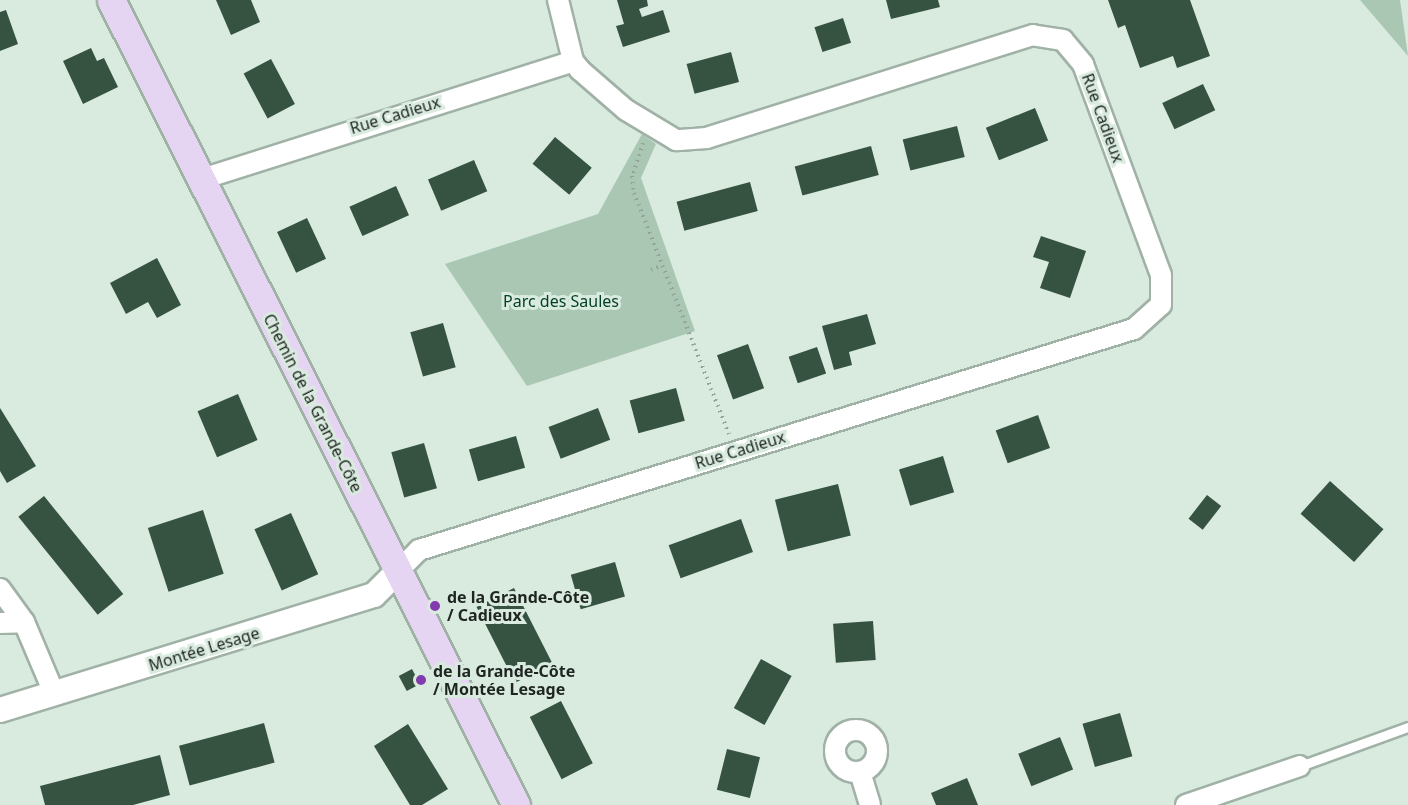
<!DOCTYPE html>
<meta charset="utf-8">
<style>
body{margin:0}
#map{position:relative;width:1408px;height:805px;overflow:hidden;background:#d9ebdf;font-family:"Noto Sans",sans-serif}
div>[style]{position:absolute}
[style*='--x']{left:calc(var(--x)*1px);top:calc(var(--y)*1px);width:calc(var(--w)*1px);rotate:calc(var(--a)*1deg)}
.green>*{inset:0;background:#aac7b4}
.building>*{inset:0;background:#365341;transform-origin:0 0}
.path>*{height:4px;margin-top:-2px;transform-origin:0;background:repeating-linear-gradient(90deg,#94a299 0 1.5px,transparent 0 6px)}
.roads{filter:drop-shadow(2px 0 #a0b1a6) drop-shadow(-2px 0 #a0b1a6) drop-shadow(0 2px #a0b1a6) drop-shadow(0 -2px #a0b1a6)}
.service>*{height:9px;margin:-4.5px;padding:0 4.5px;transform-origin:4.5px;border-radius:4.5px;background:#fff}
.minor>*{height:20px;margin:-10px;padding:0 10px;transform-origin:10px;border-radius:10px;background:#fff}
.minor>.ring{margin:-10px;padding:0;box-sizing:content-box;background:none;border:20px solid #fff;border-radius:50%}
.tertiary>*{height:24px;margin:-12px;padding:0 12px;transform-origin:12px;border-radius:12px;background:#fff}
.secondary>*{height:27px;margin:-13.5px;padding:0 13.5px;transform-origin:13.5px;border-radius:13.5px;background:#e6d5f2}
.dots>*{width:16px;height:16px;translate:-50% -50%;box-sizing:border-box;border:3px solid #d9ebdf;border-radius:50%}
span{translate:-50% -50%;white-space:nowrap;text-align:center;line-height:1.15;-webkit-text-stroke:6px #d9ebdf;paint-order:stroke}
.street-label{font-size:16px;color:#1f2521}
.park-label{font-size:16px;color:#013e22}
.poi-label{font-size:16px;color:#1f2521;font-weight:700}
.left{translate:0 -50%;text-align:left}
</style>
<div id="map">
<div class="green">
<i style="clip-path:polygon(1360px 0,1400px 0,1408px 56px)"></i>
<i style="clip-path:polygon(642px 134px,656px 144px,641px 178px,695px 331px,527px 386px,445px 264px,598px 214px)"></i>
</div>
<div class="building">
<i style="clip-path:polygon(216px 0,251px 0,260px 22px,231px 35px)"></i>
<i style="clip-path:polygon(617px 0,647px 0,648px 6px,639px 9px,642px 17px,663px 10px,670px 32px,623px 47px,616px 26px,624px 24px)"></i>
<i style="clip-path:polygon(886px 0,938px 0,940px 7px,891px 19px)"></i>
<i style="clip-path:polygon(1108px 0,1190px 0,1210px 56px,1177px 68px,1173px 56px,1140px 68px,1125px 25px,1118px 28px)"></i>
<i style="clip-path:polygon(6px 10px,18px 44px,0 51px,0 12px)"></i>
<i style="left:843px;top:18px;width:26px;height:30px;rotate:72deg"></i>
<i style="clip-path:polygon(91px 48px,97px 61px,104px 58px,118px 87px,83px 104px,63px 61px)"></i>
<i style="left:731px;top:52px;width:31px;height:46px;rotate:75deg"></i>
<i style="left:271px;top:59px;width:51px;height:31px;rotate:62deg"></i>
<i style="left:1203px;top:84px;width:29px;height:45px;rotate:65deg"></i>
<i style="left:1035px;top:108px;width:35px;height:53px;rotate:68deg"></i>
<i style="left:957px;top:126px;width:32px;height:56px;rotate:76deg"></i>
<i style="left:555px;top:137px;width:48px;height:35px;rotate:40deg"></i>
<i style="left:871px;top:146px;width:30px;height:79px;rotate:75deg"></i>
<i style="left:474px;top:160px;width:34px;height:50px;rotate:67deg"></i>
<i style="left:750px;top:182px;width:30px;height:76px;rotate:75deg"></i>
<i style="left:396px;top:186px;width:32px;height:51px;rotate:66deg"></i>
<i style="left:307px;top:218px;width:45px;height:33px;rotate:65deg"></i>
<i style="clip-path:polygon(1041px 236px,1086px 251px,1070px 298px,1040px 288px,1049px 262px,1033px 257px)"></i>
<i style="clip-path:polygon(157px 258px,181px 305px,157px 318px,148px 302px,126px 314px,110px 283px)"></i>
<i style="clip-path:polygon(867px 314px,876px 344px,849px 352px,852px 365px,834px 370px,822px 326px)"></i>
<i style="left:443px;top:323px;width:46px;height:34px;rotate:74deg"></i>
<i style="left:748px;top:344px;width:47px;height:33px;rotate:70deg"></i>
<i style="left:817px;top:347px;width:28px;height:30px;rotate:71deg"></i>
<i style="left:676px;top:388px;width:34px;height:48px;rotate:75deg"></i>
<i style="left:238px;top:394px;width:50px;height:44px;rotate:67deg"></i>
<i style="clip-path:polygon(0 408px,36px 466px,7px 483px,0 471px)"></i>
<i style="left:598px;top:408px;width:34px;height:53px;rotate:69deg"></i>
<i style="left:1038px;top:415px;width:35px;height:45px;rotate:70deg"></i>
<i style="left:516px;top:436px;width:33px;height:49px;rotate:74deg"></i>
<i style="left:424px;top:443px;width:47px;height:34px;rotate:74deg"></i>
<i style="left:943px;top:456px;width:38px;height:46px;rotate:73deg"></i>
<i style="left:1330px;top:481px;width:72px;height:44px;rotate:42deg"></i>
<i style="left:838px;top:484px;width:53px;height:65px;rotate:76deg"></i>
<i style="left:1207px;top:495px;width:18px;height:30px;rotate:38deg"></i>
<i style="left:44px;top:496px;width:126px;height:33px;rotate:51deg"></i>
<i style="left:203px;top:510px;width:67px;height:58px;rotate:72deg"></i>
<i style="left:291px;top:513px;width:67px;height:40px;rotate:66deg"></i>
<i style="left:741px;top:519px;width:35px;height:77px;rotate:70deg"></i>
<i style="left:615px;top:562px;width:36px;height:46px;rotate:74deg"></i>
<i style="left:514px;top:588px;width:85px;height:42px;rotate:63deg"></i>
<i style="left:873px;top:621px;width:39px;height:40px;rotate:86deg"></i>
<i style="left:761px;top:659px;width:35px;height:56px;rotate:29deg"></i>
<i style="left:412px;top:669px;width:17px;height:15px;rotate:62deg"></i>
<i style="left:561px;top:701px;width:70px;height:35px;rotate:63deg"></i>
<i style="left:1120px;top:713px;width:45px;height:39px;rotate:74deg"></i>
<i style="left:264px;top:723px;width:41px;height:88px;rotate:75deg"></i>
<i style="clip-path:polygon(408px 724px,448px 789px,422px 805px,410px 805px,374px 746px)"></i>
<i style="left:1060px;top:737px;width:35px;height:45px;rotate:68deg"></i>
<i style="left:727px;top:749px;width:34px;height:42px;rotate:14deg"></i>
<i style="clip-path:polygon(160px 755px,170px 795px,133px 805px,45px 805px,40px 786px)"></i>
<i style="clip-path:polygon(967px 778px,978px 805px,936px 805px,931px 793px)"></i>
</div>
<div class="path">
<i style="--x:643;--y:143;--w:35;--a:108"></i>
<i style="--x:632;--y:176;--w:17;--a:83"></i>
<i style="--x:634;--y:193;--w:259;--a:68.5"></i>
<i style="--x:651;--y:270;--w:12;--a:-24"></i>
</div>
<div class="roads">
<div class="service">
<i style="--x:1300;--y:766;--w:115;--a:-19.9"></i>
</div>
<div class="minor">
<i style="--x:202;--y:179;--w:389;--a:-17.6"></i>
<i style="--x:398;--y:571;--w:30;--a:-45"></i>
<i style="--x:419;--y:550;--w:748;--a:-17.18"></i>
<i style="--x:1134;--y:329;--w:36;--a:-42"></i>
<i style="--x:1161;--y:305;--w:30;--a:-90"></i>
<i style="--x:1161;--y:275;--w:225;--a:-110.3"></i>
<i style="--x:1083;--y:64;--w:31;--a:-130"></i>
<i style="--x:1063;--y:40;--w:30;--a:-171"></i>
<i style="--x:1033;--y:35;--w:342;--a:162.5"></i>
<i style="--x:707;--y:138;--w:31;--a:176"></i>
<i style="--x:676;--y:140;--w:58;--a:-149"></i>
<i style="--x:626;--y:110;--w:61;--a:-139"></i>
<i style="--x:580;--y:70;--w:11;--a:-128"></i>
<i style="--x:573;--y:61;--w:63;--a:-103.8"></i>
<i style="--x:0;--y:589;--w:41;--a:54"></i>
<i style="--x:24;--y:622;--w:77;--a:67.1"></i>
<i style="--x:0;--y:623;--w:24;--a:-2"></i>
<i class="ring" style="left:835px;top:730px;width:22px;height:22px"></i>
<i style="--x:860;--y:772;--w:34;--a:73"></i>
<i style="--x:1186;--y:805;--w:120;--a:-18.9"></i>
</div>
<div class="tertiary">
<i style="--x:0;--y:710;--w:391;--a:-17.1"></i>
<i style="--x:374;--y:595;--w:34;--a:-45"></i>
</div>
<div class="secondary">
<i style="--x:111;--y:0;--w:901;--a:63.29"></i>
</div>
</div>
<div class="dots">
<i style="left:435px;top:606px;background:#813bae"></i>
<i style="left:421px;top:680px;background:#813bae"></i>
</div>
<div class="street-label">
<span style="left:395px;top:115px;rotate:-17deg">Rue Cadieux</span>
<span style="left:1103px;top:118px;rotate:70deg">Rue Cadieux</span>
<span style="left:313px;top:403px;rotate:63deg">Chemin de la Grande-Côte</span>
<span style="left:740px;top:450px;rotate:-17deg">Rue Cadieux</span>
<span style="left:204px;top:649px;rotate:-17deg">Montée Lesage</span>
</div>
<div class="park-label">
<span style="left:561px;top:301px">Parc des Saules</span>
</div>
<div class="poi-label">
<span class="left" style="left:447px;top:606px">de la Grande-Côte<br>/ Cadieux</span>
<span class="left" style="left:433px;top:680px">de la Grande-Côte<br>/ Montée Lesage</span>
</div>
</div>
